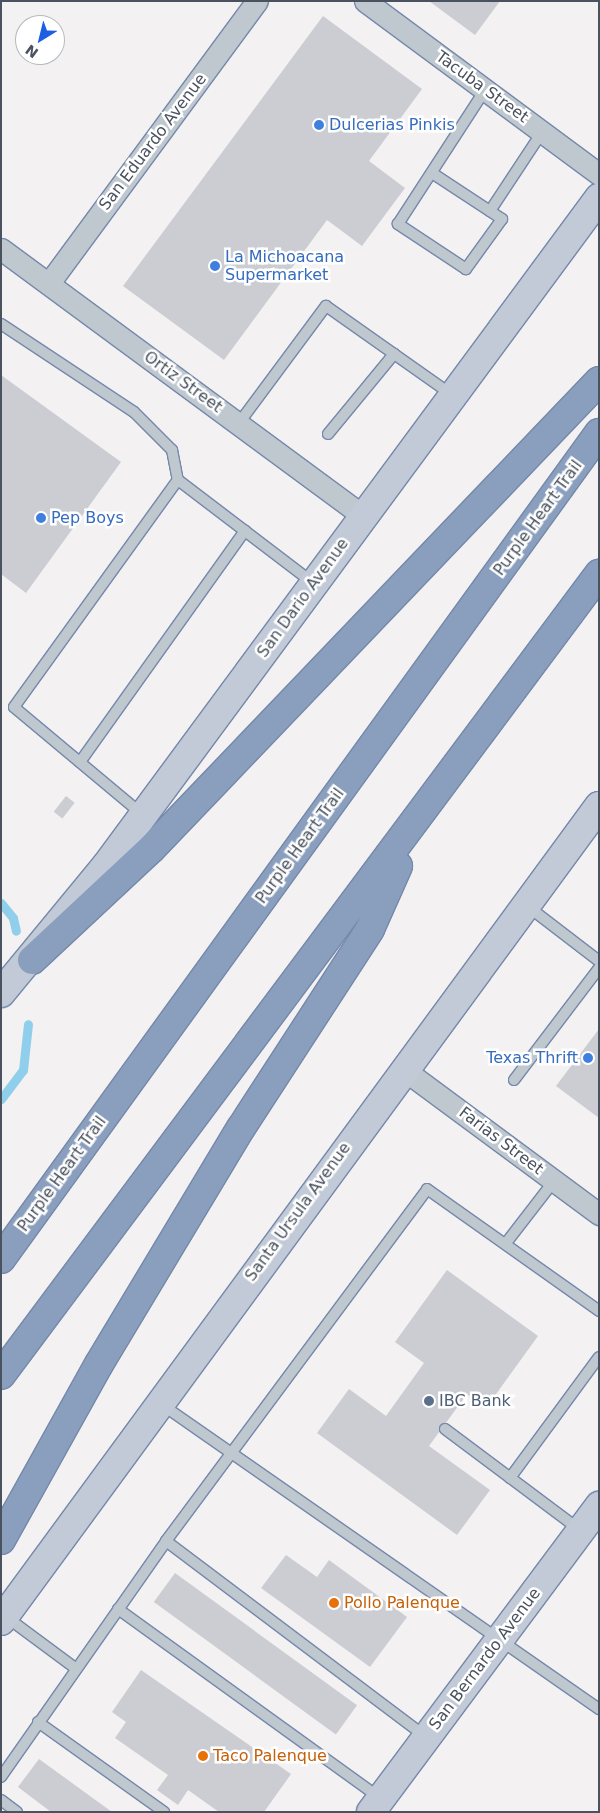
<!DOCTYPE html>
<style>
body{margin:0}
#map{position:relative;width:600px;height:1813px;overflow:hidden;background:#f3f1f1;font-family:"DejaVu Sans",sans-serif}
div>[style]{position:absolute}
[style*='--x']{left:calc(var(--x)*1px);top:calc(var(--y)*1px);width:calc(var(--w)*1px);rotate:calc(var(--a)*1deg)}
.stream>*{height:9px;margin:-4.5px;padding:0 4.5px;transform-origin:4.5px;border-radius:4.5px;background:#8fcfeb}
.building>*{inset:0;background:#cbcdd3;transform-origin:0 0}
.roads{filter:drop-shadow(1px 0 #7589aa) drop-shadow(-1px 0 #7589aa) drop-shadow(0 1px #7589aa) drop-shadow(0 -1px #7589aa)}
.service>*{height:10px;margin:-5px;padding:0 5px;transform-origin:5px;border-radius:5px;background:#bfc7cf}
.minor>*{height:21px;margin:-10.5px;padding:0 10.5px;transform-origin:10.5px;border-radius:10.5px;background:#bfc7cf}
.secondary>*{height:28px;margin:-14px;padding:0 14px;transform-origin:14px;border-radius:14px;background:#c2cad7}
.motorway>*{height:28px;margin:-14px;padding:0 14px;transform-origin:14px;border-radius:14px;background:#8a9ebe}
.dots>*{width:14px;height:14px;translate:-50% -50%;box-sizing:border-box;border:2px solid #fff;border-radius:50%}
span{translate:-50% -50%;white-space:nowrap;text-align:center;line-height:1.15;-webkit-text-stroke:5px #fff;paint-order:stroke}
.street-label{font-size:16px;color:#49525e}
.shop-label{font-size:16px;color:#366cbe}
.left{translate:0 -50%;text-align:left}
.right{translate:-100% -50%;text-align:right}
.service-label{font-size:16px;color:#4e5e75}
.food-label{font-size:16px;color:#c56008}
.frame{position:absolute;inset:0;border:2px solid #49525e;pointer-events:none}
.north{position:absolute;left:15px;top:15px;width:50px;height:50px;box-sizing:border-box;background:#fff;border:1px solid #b6babf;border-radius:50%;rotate:216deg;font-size:14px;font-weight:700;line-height:20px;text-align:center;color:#49525e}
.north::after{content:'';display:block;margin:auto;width:18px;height:22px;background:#1c5fe2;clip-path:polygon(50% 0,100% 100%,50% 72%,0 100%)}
</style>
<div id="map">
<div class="stream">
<i style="--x:1;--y:903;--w:19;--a:51"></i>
<i style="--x:13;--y:918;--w:13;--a:77"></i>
<i style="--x:1;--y:1099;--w:36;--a:-53"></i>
<i style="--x:23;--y:1070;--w:46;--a:-83.8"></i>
</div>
<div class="building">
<i style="clip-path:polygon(429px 1px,500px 1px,475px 35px)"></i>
<i style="clip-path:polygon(323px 16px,422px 89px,369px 161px,405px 188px,362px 246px,327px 220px,224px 360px,123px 286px)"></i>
<i style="clip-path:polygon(1px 375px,121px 462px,26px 593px,1px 574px)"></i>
<i style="left:66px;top:796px;width:11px;height:20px;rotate:38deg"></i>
<i style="clip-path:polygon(599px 1029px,599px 1118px,556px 1086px)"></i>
<i style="clip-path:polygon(447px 1270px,538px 1336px,486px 1408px,467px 1394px,429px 1446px,490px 1490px,457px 1535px,317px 1433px,349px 1389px,386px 1416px,424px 1363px,395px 1342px)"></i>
<i style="clip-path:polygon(286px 1555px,317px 1577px,329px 1560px,407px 1617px,370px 1667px,261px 1588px)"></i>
<i style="left:175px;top:1573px;width:225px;height:36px;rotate:36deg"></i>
<i style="clip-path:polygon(141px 1670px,291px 1774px,264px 1812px,219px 1812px,188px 1790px,178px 1805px,157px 1790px,168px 1775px,115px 1738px,126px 1722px,112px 1712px)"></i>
<i style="clip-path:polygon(39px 1759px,112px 1812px,51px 1812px,18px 1787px)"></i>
</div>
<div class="roads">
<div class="service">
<i style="--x:432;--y:173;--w:84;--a:33.3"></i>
<i style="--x:502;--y:219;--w:62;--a:125.8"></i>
<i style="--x:466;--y:269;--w:82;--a:-146.5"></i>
<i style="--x:398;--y:224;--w:160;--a:-57"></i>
<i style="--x:490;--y:211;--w:95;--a:-56.6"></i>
<i style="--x:1;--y:324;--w:159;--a:33.5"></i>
<i style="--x:134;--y:412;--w:54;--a:45"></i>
<i style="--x:172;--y:450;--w:31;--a:79"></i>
<i style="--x:239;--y:423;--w:146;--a:-53.4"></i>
<i style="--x:326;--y:306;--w:154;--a:35.2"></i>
<i style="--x:328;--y:434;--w:104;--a:-50.5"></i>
<i style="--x:80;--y:762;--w:284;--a:-54.5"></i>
<i style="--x:143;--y:815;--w:168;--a:-140.1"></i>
<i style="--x:14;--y:707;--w:280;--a:-54.2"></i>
<i style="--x:178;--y:480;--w:170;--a:37.3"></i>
<i style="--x:526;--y:905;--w:92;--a:37.5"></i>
<i style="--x:514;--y:1080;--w:141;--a:-52.8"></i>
<i style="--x:506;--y:1243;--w:78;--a:-52.3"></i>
<i style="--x:161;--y:1404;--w:534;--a:34.85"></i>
<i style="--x:445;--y:1429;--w:169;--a:36.8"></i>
<i style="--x:510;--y:1478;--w:150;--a:-53.7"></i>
<i style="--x:166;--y:1541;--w:438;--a:-53.4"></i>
<i style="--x:427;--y:1189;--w:211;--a:35.3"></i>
<i style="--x:118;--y:1609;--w:323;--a:35.8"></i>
<i style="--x:5;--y:1616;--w:86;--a:36.5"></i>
<i style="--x:38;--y:1722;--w:155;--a:35.5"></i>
<i style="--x:1;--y:1777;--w:288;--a:-55"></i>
<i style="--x:166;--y:1541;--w:324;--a:37"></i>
<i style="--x:1;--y:1800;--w:20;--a:37"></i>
</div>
<div class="minor">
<i style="--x:365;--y:1;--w:291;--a:36.5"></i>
<i style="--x:1;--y:249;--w:450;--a:36.4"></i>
<i style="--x:49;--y:283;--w:350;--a:-53.6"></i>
<i style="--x:403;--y:1069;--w:244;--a:36.5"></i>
</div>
<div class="secondary">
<i style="--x:1;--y:993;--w:163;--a:-50.5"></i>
<i style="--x:105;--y:867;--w:832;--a:-53.56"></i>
<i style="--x:1;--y:1621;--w:1011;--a:-53.73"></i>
<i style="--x:371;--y:1812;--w:382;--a:-53.3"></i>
</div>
<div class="motorway">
<i style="--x:32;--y:960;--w:163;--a:-43"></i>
<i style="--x:151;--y:849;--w:648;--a:-46.25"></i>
<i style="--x:1;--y:1259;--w:1020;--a:-54.1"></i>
<i style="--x:1;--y:1375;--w:1000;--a:-53.26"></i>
<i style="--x:1;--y:1540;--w:201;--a:-60.9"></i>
<i style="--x:99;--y:1364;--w:275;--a:-59"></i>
<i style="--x:241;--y:1128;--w:237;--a:-57"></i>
<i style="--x:370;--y:929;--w:69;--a:-66"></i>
</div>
</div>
<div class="dots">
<i style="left:319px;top:125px;background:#3f7fe0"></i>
<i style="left:215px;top:266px;background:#3f7fe0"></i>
<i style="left:41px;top:518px;background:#3f7fe0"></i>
<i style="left:588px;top:1058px;background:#3f7fe0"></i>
<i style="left:429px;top:1401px;background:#5c6f8a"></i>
<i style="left:334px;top:1603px;background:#e8710a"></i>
<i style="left:203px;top:1756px;background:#e8710a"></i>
</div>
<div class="street-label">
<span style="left:482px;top:87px;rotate:36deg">Tacuba Street</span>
<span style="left:153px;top:142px;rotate:-53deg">San Eduardo Avenue</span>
<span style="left:183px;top:382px;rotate:36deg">Ortiz Street</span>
<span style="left:538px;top:518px;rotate:-54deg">Purple Heart Trail</span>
<span style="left:303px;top:598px;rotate:-54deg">San Dario Avenue</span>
<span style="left:300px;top:846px;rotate:-54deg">Purple Heart Trail</span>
<span style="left:501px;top:1141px;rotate:37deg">Farias Street</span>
<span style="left:62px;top:1174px;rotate:-54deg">Purple Heart Trail</span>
<span style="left:298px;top:1212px;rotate:-54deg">Santa Ursula Avenue</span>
<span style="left:485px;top:1659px;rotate:-53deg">San Bernardo Avenue</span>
</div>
<div class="shop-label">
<span class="left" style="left:329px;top:125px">Dulcerias Pinkis</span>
<span class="left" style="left:225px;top:266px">La Michoacana<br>Supermarket</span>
<span class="left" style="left:51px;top:518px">Pep Boys</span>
<span class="right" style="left:578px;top:1058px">Texas Thrift</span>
</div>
<div class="service-label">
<span class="left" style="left:439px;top:1401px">IBC Bank</span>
</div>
<div class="food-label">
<span class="left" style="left:344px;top:1603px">Pollo Palenque</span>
<span class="left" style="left:213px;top:1756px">Taco Palenque</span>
</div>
<div class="frame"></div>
<div class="north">N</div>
</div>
